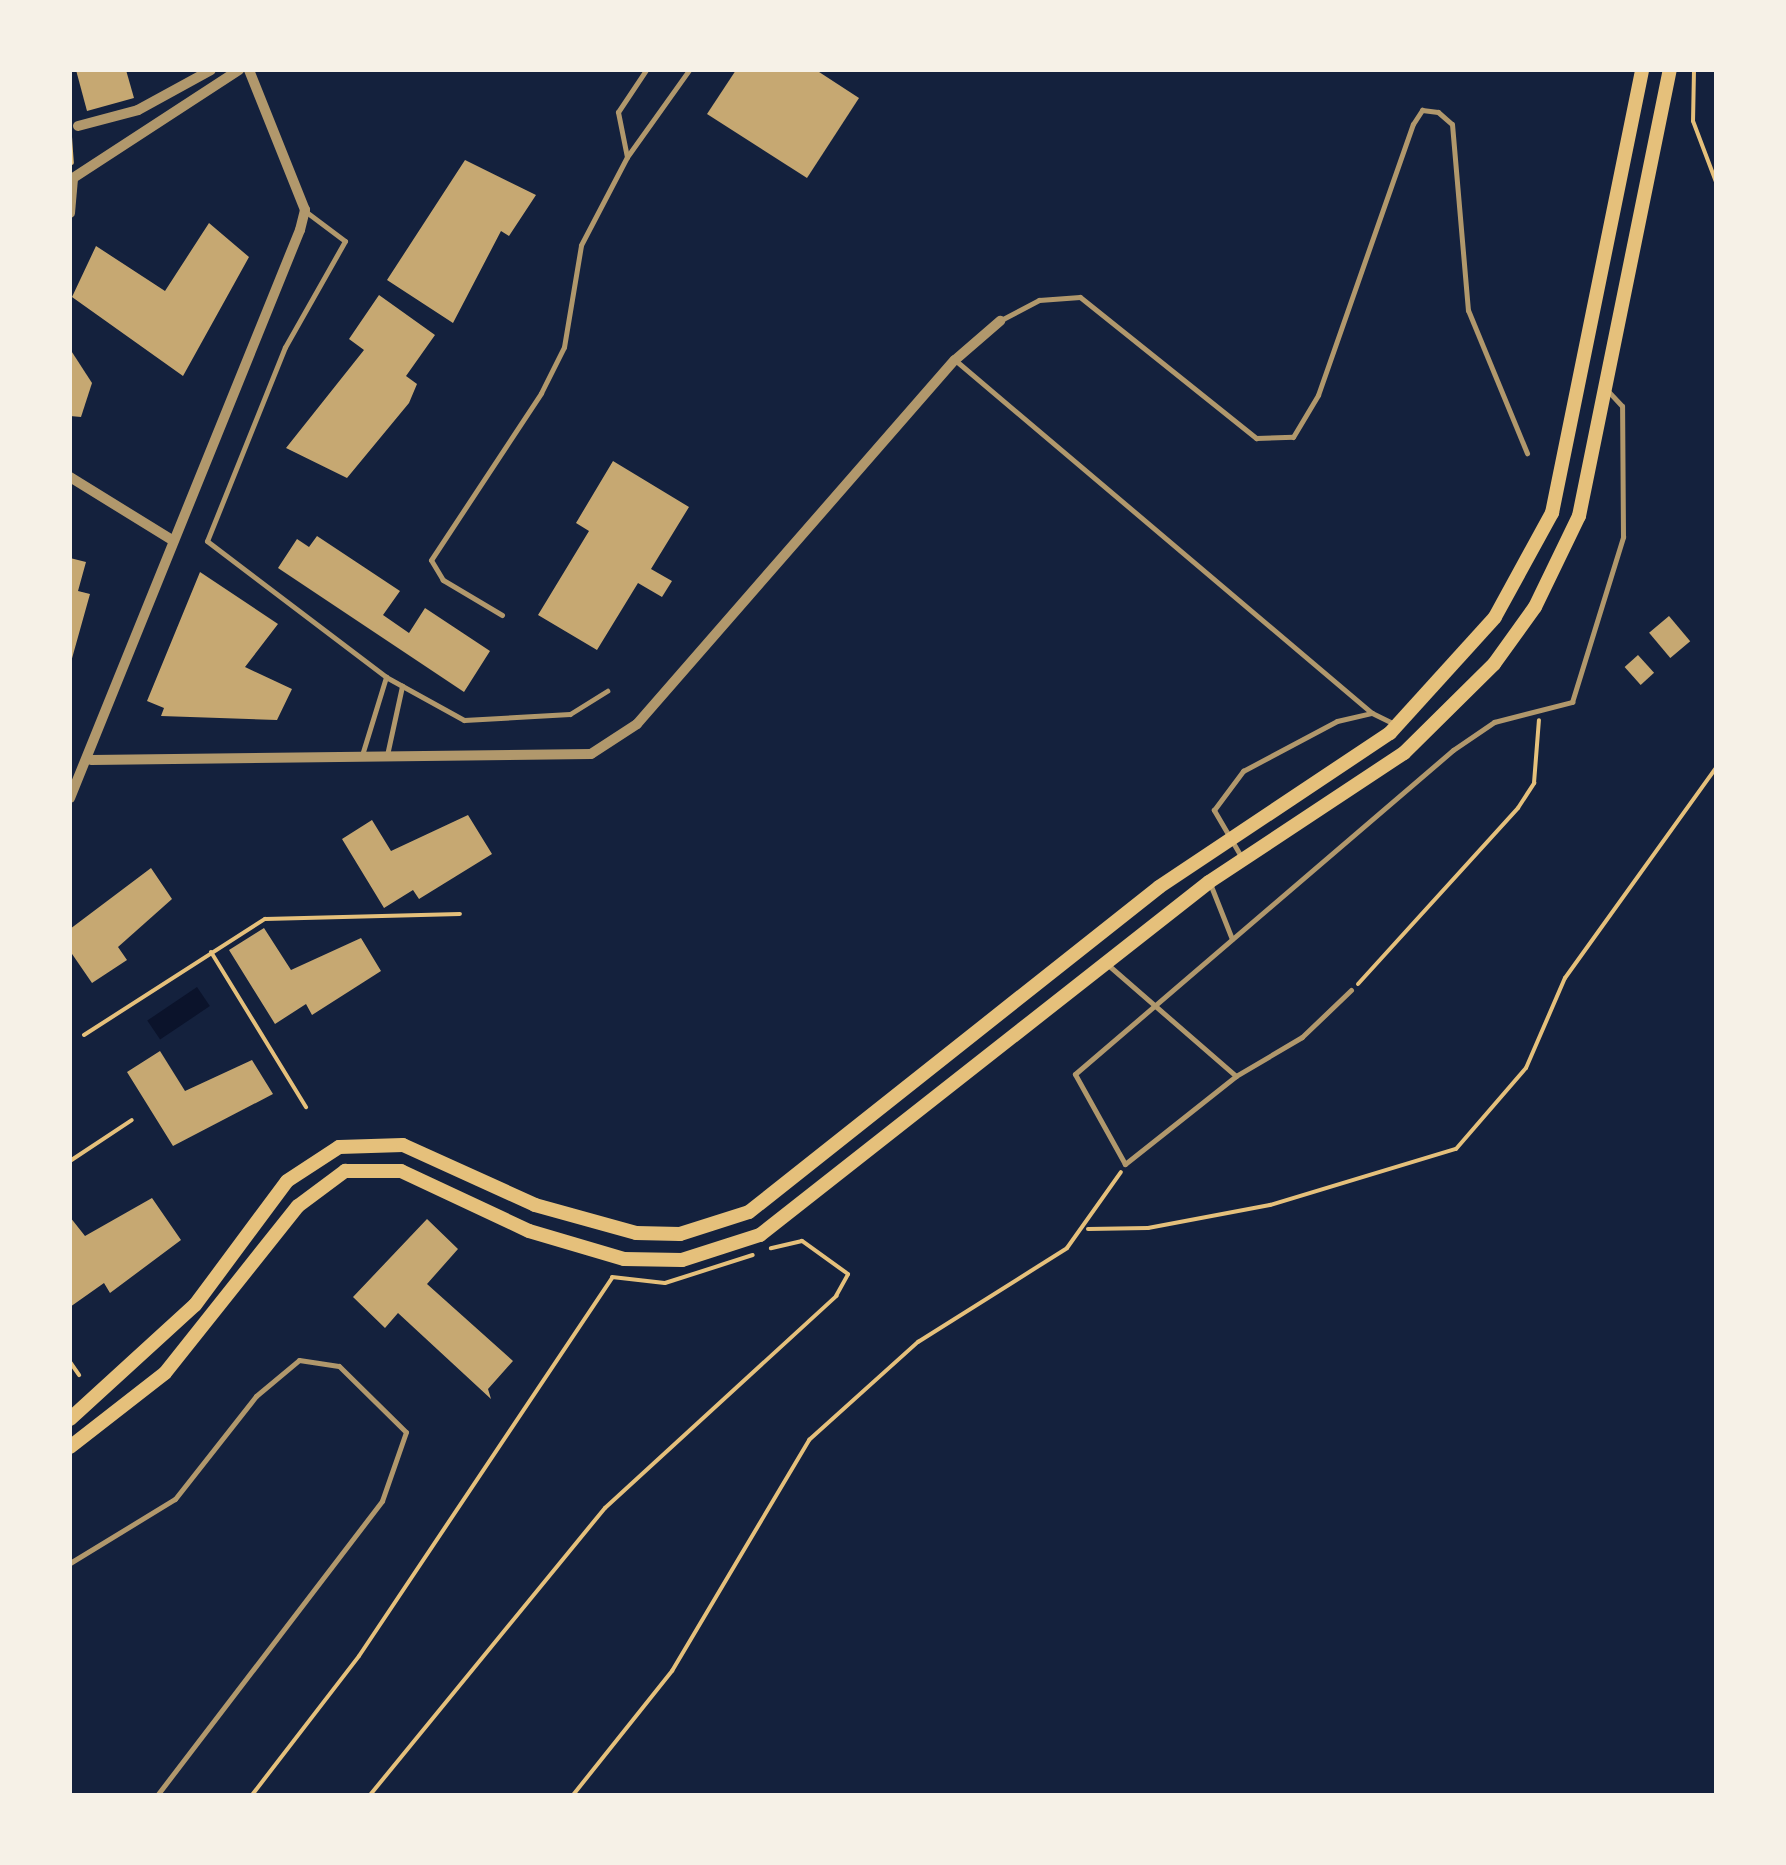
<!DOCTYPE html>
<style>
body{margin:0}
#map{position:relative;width:1786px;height:1865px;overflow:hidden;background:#14213d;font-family:"Work Sans",sans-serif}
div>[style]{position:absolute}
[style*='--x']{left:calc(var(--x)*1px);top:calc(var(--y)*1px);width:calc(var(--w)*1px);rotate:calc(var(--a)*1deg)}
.water>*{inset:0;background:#0b132b;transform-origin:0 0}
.building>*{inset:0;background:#c6a872;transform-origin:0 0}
.path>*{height:4px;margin:-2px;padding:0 2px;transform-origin:2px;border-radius:2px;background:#e5c07b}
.service>*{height:5px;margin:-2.5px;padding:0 2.5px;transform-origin:2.5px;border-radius:2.5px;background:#b1986c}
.minor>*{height:10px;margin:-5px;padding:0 5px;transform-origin:5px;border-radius:5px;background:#b1986c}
.secondary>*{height:14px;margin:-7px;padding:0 7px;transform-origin:7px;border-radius:7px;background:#e5c07b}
span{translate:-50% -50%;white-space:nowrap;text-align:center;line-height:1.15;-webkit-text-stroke:10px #f6f1e7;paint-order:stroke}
.frame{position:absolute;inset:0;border:72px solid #f6f1e7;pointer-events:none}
</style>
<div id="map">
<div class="water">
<i style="left:197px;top:987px;width:23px;height:60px;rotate:56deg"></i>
</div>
<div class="building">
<i style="clip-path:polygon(76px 70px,126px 70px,134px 98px,87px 111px)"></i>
<i style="clip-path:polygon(736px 70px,816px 70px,859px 98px,807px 178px,707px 114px)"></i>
<i style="clip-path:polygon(465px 160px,536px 195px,509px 236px,501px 231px,453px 323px,387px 280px)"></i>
<i style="clip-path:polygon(209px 223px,249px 257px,183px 376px,72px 297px,96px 246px,165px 291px)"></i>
<i style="clip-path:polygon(379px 295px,435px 335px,406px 376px,417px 384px,409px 403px,347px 478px,286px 448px,364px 350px,349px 339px)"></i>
<i style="clip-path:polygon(70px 349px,92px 383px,81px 417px,70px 416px)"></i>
<i style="clip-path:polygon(613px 461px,689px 507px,651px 569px,672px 581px,662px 597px,638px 583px,597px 650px,538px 615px,589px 531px,576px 523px)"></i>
<i style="clip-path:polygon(317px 536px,400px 591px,383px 615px,409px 633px,425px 608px,490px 651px,464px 692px,278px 568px,297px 539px,309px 547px)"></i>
<i style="clip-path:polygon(70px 558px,86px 562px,78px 591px,90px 594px,71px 662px)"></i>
<i style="clip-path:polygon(200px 572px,278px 624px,245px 667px,292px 689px,277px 720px,161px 716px,164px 708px,147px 701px)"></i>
<i style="left:1669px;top:616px;width:33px;height:26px;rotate:50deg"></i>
<i style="left:1638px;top:655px;width:24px;height:18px;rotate:48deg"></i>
<i style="clip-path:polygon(468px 815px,492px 854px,419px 899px,413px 890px,384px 908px,342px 839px,372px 820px,391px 851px)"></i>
<i style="clip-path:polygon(151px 868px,172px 899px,118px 947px,127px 960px,92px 983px,70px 951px,70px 929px)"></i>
<i style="clip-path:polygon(264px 928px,291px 970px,361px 938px,381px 971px,312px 1015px,306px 1004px,275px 1024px,229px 950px)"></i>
<i style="clip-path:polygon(160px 1051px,185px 1091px,252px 1060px,273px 1094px,173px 1146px,127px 1072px)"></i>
<i style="clip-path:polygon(152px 1198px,181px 1240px,110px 1293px,104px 1283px,70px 1307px,70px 1217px,85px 1236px)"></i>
<i style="clip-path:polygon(427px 1219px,458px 1249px,427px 1284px,513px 1361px,488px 1389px,491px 1399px,398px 1313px,385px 1328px,353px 1297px)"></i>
</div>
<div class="path">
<i style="--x:1694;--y:70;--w:51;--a:91.1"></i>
<i style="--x:1693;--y:121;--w:65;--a:69.3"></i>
<i style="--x:70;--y:137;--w:26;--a:86"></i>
<i style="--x:211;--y:952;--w:182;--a:58.5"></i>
<i style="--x:1358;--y:984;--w:238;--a:-47.7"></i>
<i style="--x:1518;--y:808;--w:30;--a:-57"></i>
<i style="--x:1534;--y:783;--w:63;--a:-85.5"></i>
<i style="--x:84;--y:1035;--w:215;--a:-32.7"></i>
<i style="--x:265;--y:919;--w:195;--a:-1.5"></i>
<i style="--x:70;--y:1161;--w:74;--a:-33.5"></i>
<i style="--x:1088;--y:1229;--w:60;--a:-1"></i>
<i style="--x:1148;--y:1228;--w:124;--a:-10.7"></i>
<i style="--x:1270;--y:1205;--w:194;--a:-16.8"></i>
<i style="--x:1456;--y:1149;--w:107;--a:-49.2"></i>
<i style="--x:1526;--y:1068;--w:98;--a:-66.6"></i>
<i style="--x:1565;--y:978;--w:259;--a:-54.3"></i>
<i style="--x:612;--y:1277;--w:53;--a:6.5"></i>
<i style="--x:665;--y:1283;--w:92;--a:-17.7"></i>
<i style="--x:70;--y:1362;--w:16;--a:55"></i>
<i style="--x:252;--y:1795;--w:175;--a:-52.4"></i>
<i style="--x:359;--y:1656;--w:455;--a:-56.2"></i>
<i style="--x:370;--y:1795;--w:371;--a:-50.7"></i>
<i style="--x:605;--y:1508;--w:314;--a:-42.5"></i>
<i style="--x:836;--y:1296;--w:25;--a:-61"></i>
<i style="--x:848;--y:1274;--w:57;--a:-144.3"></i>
<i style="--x:802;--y:1241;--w:32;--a:167"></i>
<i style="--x:573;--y:1795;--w:159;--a:-51.4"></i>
<i style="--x:672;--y:1671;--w:269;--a:-59.3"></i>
<i style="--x:809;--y:1440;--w:147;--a:-42"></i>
<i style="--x:918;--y:1342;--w:176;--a:-32.2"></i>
<i style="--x:1067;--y:1248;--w:93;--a:-54.6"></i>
</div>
<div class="service">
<i style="--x:627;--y:157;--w:46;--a:-101.3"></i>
<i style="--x:618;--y:112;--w:50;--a:-56.3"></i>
<i style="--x:305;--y:211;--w:50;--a:36.9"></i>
<i style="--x:345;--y:241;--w:122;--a:119.5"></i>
<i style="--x:285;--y:347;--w:209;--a:111.9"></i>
<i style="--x:207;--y:541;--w:225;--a:37.2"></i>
<i style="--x:386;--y:677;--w:89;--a:28.9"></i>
<i style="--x:464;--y:720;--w:106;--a:-3.2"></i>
<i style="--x:570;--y:714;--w:44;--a:-31.9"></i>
<i style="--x:1001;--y:320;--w:43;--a:-27.8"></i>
<i style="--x:1039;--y:300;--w:41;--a:-4.2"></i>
<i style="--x:1080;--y:297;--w:226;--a:38.7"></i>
<i style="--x:1256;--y:438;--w:37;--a:-2"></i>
<i style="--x:1293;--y:437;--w:49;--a:-59.2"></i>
<i style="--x:1318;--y:395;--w:287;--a:-70.7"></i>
<i style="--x:1413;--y:124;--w:17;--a:-57"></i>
<i style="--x:1422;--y:110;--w:16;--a:7"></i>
<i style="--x:1438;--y:112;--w:18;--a:41"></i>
<i style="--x:1452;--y:124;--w:187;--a:85.1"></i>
<i style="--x:1468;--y:310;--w:155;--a:67.6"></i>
<i style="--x:955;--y:360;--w:546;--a:40.25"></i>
<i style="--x:502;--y:615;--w:69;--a:-149.3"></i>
<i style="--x:443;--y:580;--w:23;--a:-121"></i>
<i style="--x:431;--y:560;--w:200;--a:-56.6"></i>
<i style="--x:541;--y:393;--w:51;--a:-63.4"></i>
<i style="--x:564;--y:347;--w:103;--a:-80.5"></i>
<i style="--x:581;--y:245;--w:99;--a:-62.4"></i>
<i style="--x:627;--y:157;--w:107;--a:-54.5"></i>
<i style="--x:362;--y:755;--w:82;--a:-72.9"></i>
<i style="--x:387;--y:755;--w:71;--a:-77.7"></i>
<i style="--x:1242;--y:858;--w:56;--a:-120.3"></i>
<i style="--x:1214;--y:810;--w:49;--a:-53.4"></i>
<i style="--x:1243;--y:771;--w:106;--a:-28"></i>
<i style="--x:1337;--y:721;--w:36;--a:-13"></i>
<i style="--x:1372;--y:713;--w:25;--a:26"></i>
<i style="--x:1211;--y:886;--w:57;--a:68.4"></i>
<i style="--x:1107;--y:964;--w:171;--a:41"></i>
<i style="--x:1351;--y:990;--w:68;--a:136.2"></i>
<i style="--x:1302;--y:1037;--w:77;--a:149.4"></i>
<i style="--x:1236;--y:1076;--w:142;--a:141.6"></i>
<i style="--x:1125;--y:1164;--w:103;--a:-119.1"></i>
<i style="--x:1075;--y:1074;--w:498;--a:-40.6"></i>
<i style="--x:1453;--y:750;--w:50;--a:-34.3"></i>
<i style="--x:1494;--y:722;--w:81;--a:-14.4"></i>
<i style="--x:1572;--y:702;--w:173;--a:-72.8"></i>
<i style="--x:1623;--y:537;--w:131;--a:-90.4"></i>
<i style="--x:1622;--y:406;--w:19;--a:-133"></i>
<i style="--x:70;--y:1563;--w:123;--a:-31.4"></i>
<i style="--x:175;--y:1499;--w:131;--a:-51.8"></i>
<i style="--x:256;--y:1396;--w:56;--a:-39.9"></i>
<i style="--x:299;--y:1360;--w:40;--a:8.5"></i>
<i style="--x:339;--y:1366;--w:94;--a:44.6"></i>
<i style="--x:406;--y:1432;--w:73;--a:109.2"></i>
<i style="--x:382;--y:1501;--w:370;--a:127.4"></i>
</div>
<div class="minor">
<i style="--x:78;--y:126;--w:62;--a:-14.9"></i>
<i style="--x:138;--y:110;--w:83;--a:-28.7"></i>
<i style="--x:70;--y:180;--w:202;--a:-33.1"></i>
<i style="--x:70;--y:213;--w:34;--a:-85"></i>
<i style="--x:70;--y:477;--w:120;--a:31.7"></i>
<i style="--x:91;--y:760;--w:500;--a:-0.69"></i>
<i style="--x:591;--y:754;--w:55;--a:-33.1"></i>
<i style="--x:637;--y:724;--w:483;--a:-48.9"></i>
<i style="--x:955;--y:360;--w:60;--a:-40.9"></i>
<i style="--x:70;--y:798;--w:613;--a:-67.96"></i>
<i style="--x:300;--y:230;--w:21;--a:-76"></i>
<i style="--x:305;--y:210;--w:151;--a:-111.8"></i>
</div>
<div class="secondary">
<i style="--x:70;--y:1419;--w:169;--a:-42.4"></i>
<i style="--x:195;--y:1305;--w:154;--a:-53.4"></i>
<i style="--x:287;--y:1181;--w:62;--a:-33.2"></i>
<i style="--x:339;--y:1147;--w:64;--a:-1.8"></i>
<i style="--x:403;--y:1145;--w:145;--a:24.4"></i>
<i style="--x:535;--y:1205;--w:105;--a:15.5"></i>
<i style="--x:636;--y:1233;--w:44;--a:1.3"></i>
<i style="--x:680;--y:1234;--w:72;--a:-17.7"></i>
<i style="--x:749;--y:1212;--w:523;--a:-38.4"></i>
<i style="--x:1159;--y:887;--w:278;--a:-33.7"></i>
<i style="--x:1390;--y:733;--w:156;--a:-47.8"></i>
<i style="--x:1495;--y:617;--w:119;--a:-61.3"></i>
<i style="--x:1552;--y:513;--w:452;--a:-78.5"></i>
<i style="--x:70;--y:1447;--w:120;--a:-37.9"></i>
<i style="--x:165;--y:1373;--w:213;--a:-51.5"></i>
<i style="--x:298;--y:1206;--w:59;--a:-36.7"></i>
<i style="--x:345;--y:1171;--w:56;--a:0"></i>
<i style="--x:401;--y:1171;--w:141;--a:25.1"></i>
<i style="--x:529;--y:1231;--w:99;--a:16.4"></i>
<i style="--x:624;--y:1259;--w:58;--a:1"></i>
<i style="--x:682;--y:1260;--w:82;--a:-17.8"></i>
<i style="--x:760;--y:1235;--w:571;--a:-38.17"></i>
<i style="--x:1209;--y:882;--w:234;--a:-33.5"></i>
<i style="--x:1404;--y:753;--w:127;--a:-44.7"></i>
<i style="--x:1494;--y:664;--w:70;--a:-54.3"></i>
<i style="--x:1535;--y:607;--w:101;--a:-64.2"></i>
<i style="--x:1579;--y:516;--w:455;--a:-78.5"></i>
</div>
<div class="frame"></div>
</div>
